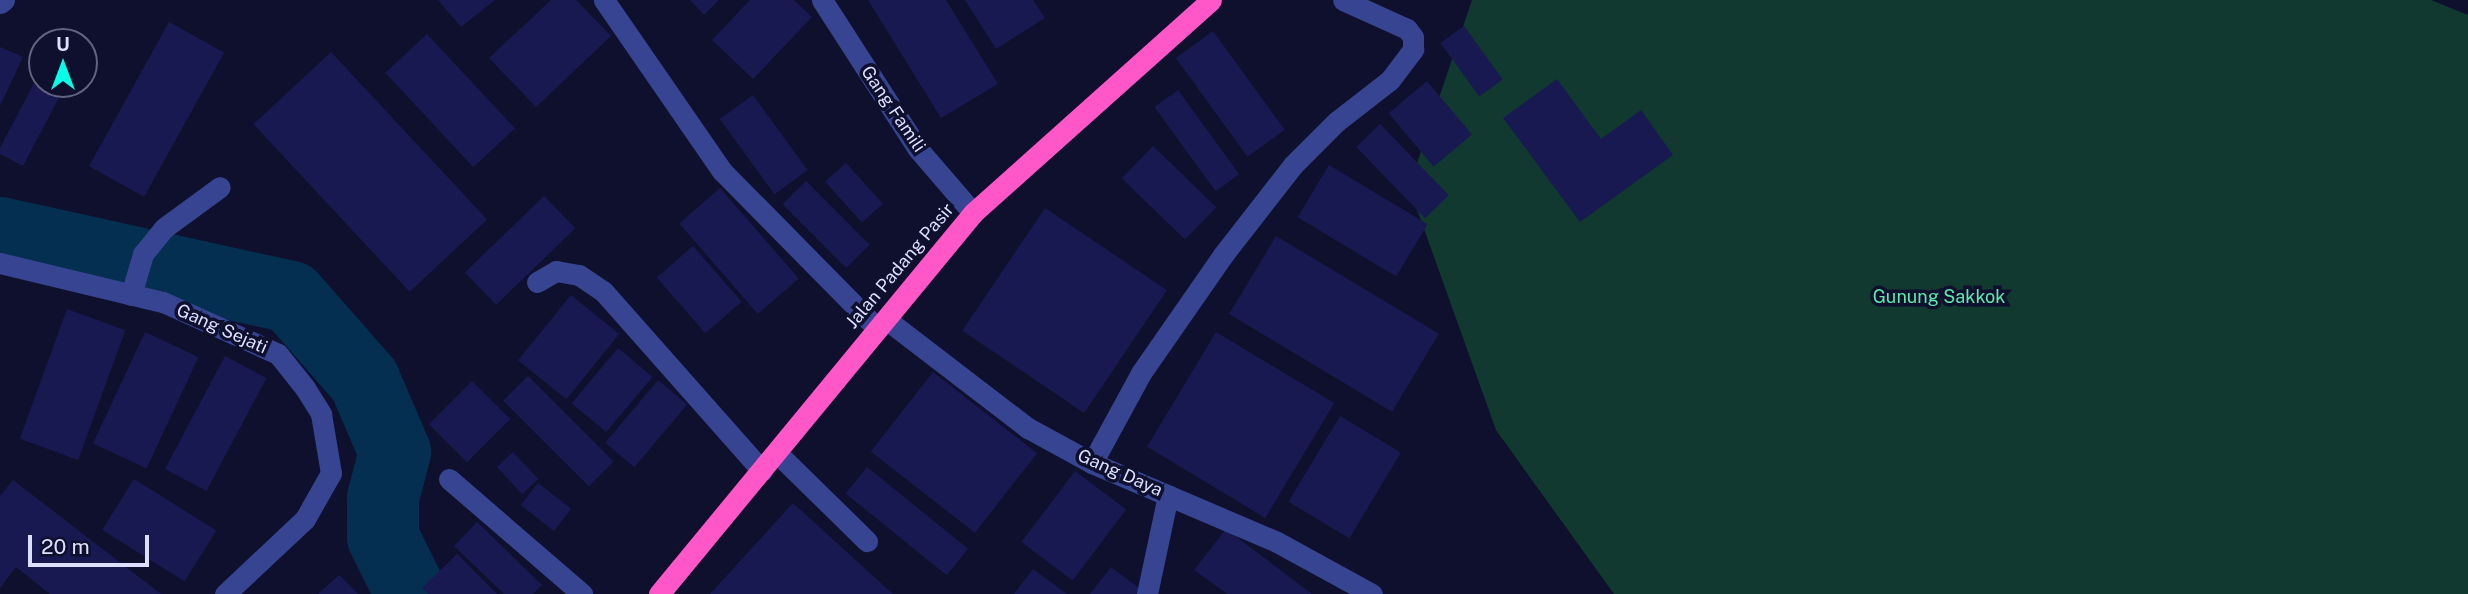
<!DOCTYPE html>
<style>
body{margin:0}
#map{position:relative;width:2468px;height:594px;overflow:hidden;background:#0f102e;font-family:"Public Sans",sans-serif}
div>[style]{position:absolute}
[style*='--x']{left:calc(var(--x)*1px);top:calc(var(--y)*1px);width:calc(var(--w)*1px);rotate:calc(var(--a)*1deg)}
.green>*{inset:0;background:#11392f}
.river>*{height:72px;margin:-36px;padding:0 36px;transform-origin:36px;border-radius:36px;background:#052f50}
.building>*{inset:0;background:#191951;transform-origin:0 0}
.minor>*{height:21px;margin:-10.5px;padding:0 10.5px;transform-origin:10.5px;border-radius:10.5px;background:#364491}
.highway>*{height:21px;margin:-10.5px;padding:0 10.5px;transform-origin:10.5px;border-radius:10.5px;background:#ff57c8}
span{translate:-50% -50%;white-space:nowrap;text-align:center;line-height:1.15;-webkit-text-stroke:7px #0f102e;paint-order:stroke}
.street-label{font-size:18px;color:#dcdfff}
.park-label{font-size:18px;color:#5becab}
.north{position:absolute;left:28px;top:28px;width:70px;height:70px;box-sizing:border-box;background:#0f102e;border:2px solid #616382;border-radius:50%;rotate:0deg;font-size:19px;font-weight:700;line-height:28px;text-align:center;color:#dcdfff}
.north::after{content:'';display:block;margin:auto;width:24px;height:32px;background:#08ffe7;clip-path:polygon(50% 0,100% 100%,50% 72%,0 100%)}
.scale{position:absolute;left:28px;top:535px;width:121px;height:32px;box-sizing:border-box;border:4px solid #dcdfff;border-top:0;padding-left:9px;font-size:21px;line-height:24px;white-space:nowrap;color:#dcdfff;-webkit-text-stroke:5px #0f102e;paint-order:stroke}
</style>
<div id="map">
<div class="green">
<i style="clip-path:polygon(1472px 0,2431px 0,2468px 15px,2468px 594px,1614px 594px,1496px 430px,1409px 187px)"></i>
</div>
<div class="river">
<i style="--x:0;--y:233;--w:298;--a:12.4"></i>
<i style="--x:291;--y:297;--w:111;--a:48.7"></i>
<i style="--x:364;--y:380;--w:78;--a:66.7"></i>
<i style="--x:395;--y:452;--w:48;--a:104.6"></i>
<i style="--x:383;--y:498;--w:39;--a:90"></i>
<i style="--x:383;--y:537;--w:64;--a:63.8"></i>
</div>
<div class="building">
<i style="clip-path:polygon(438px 0,495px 0,461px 27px)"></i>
<i style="clip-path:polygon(551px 0,576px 0,611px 36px,536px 107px,489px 58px)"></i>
<i style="clip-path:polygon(690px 0,719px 0,704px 15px)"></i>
<i style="clip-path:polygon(750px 0,794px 0,812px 17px,753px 79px,712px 40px)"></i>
<i style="clip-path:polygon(868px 0,946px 0,998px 84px,941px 118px)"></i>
<i style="clip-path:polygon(965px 0,1033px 0,1045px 18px,996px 49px)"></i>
<i style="left:169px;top:22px;width:63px;height:165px;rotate:29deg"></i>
<i style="left:1464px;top:26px;width:66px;height:29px;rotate:54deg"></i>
<i style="left:1213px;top:31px;width:122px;height:46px;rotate:54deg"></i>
<i style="left:427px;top:34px;width:129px;height:57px;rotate:47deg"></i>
<i style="clip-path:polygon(0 47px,23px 57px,0 106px)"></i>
<i style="left:331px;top:52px;width:229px;height:106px;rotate:47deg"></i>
<i style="clip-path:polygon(42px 68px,42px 84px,66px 84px,23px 166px,0 154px,0 148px)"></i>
<i style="clip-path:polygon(1557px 79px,1601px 139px,1641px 110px,1673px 155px,1580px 222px,1503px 118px)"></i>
<i style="left:1427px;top:81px;width:70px;height:50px;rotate:50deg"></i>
<i style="left:1178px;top:90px;width:104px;height:29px;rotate:54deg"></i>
<i style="left:753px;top:95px;width:93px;height:41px;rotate:54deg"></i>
<i style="left:1380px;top:124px;width:99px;height:33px;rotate:46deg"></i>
<i style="left:1153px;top:146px;width:88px;height:45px;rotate:44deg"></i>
<i style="left:846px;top:163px;width:55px;height:28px;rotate:48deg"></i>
<i style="left:1329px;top:165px;width:115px;height:61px;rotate:31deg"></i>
<i style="left:806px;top:181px;width:90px;height:33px;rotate:45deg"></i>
<i style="left:720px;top:188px;width:120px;height:54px;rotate:49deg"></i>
<i style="left:544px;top:196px;width:45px;height:110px;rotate:46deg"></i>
<i style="left:1045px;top:208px;width:147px;height:148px;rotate:34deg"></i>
<i style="left:1276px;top:236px;width:190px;height:91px;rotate:31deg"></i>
<i style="left:693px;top:246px;width:74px;height:48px;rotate:49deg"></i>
<i style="left:571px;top:295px;width:62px;height:84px;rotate:39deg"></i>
<i style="left:67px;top:309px;width:62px;height:138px;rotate:20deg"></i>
<i style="left:145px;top:332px;width:59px;height:123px;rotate:25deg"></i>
<i style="left:1216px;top:332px;width:138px;height:134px;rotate:31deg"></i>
<i style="left:618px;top:348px;width:45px;height:72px;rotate:40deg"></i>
<i style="left:225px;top:356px;width:47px;height:128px;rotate:28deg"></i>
<i style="left:933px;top:372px;width:132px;height:101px;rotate:38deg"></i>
<i style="left:528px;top:376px;width:121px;height:35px;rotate:45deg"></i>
<i style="left:658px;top:380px;width:38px;height:82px;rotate:40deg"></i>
<i style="left:472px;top:381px;width:54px;height:61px;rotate:45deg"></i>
<i style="left:1340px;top:416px;width:71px;height:100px;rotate:31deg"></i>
<i style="left:513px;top:452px;width:37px;height:22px;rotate:47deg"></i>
<i style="left:867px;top:467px;width:130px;height:34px;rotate:39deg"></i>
<i style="left:1075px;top:471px;width:64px;height:89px;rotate:37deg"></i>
<i style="left:134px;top:479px;width:97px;height:60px;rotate:32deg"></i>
<i style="clip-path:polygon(13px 480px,161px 594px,50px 594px,16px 567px,0 588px,0 496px)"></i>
<i style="left:538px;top:483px;width:42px;height:28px;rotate:38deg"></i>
<i style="clip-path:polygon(793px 503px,893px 594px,710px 594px)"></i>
<i style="clip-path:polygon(477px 522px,542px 585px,533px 594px,504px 594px,454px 546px)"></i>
<i style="clip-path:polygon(1226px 529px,1312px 594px,1227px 594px,1194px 570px)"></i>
<i style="clip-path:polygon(457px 554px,497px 594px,428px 594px,422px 588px)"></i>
<i style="clip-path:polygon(1111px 567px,1143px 591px,1140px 594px,1090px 594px)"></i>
<i style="clip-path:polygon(1033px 569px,1067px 594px,1014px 594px)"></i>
<i style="clip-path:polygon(339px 575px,358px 594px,318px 594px)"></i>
</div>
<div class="minor">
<i style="--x:604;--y:0;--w:208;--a:55.4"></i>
<i style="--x:722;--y:171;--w:221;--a:45.4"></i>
<i style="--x:822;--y:0;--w:177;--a:57.2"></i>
<i style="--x:918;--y:149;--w:84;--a:49.3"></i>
<i style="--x:0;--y:3;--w:5;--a:-37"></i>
<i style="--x:0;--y:263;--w:168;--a:13.5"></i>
<i style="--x:163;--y:302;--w:126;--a:24.3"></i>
<i style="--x:278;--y:354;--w:43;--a:51.5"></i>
<i style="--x:305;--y:388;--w:31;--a:58"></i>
<i style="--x:321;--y:414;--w:60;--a:80.4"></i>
<i style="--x:331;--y:473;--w:53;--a:119.5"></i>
<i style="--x:305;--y:519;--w:110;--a:136.8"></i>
<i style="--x:537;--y:282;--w:22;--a:-30"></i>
<i style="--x:556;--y:271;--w:23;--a:10"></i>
<i style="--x:579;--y:275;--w:29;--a:34"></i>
<i style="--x:603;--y:291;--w:240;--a:48.5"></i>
<i style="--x:131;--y:295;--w:43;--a:-73.7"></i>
<i style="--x:143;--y:254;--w:33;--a:-51"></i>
<i style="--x:164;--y:228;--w:69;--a:-36.2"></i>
<i style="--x:887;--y:320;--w:178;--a:37.5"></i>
<i style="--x:1028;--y:428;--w:73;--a:28.7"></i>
<i style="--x:1092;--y:463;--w:201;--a:23.1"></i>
<i style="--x:1277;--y:542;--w:108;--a:28.7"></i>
<i style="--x:777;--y:453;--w:126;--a:44.4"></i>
<i style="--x:1092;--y:463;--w:102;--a:-61.4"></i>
<i style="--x:1141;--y:373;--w:144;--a:-55.2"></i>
<i style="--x:1223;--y:255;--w:114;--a:-52.1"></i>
<i style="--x:1293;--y:165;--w:61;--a:-45"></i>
<i style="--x:1336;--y:122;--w:68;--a:-37.9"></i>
<i style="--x:1390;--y:80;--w:39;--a:-53"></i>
<i style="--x:1413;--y:49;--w:12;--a:-90"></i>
<i style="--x:1413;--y:37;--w:10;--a:-127"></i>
<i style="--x:1407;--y:29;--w:70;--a:-155.6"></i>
<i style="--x:449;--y:479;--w:176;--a:40.8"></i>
<i style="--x:1147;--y:594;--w:101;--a:-78"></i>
</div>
<div class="highway">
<i style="--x:659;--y:594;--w:494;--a:-50.5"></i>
<i style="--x:973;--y:213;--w:319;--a:-41.8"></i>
</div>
<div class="street-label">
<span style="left:893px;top:109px;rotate:56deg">Gang Famili</span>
<span style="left:900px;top:266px;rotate:-50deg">Jalan Padang Pasir</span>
<span style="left:222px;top:329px;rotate:24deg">Gang Sejati</span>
<span style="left:1120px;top:473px;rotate:24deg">Gang Daya</span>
</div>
<div class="park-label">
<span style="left:1939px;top:297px">Gunung Sakkok</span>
</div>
<div class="north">U</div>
<div class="scale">20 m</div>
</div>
